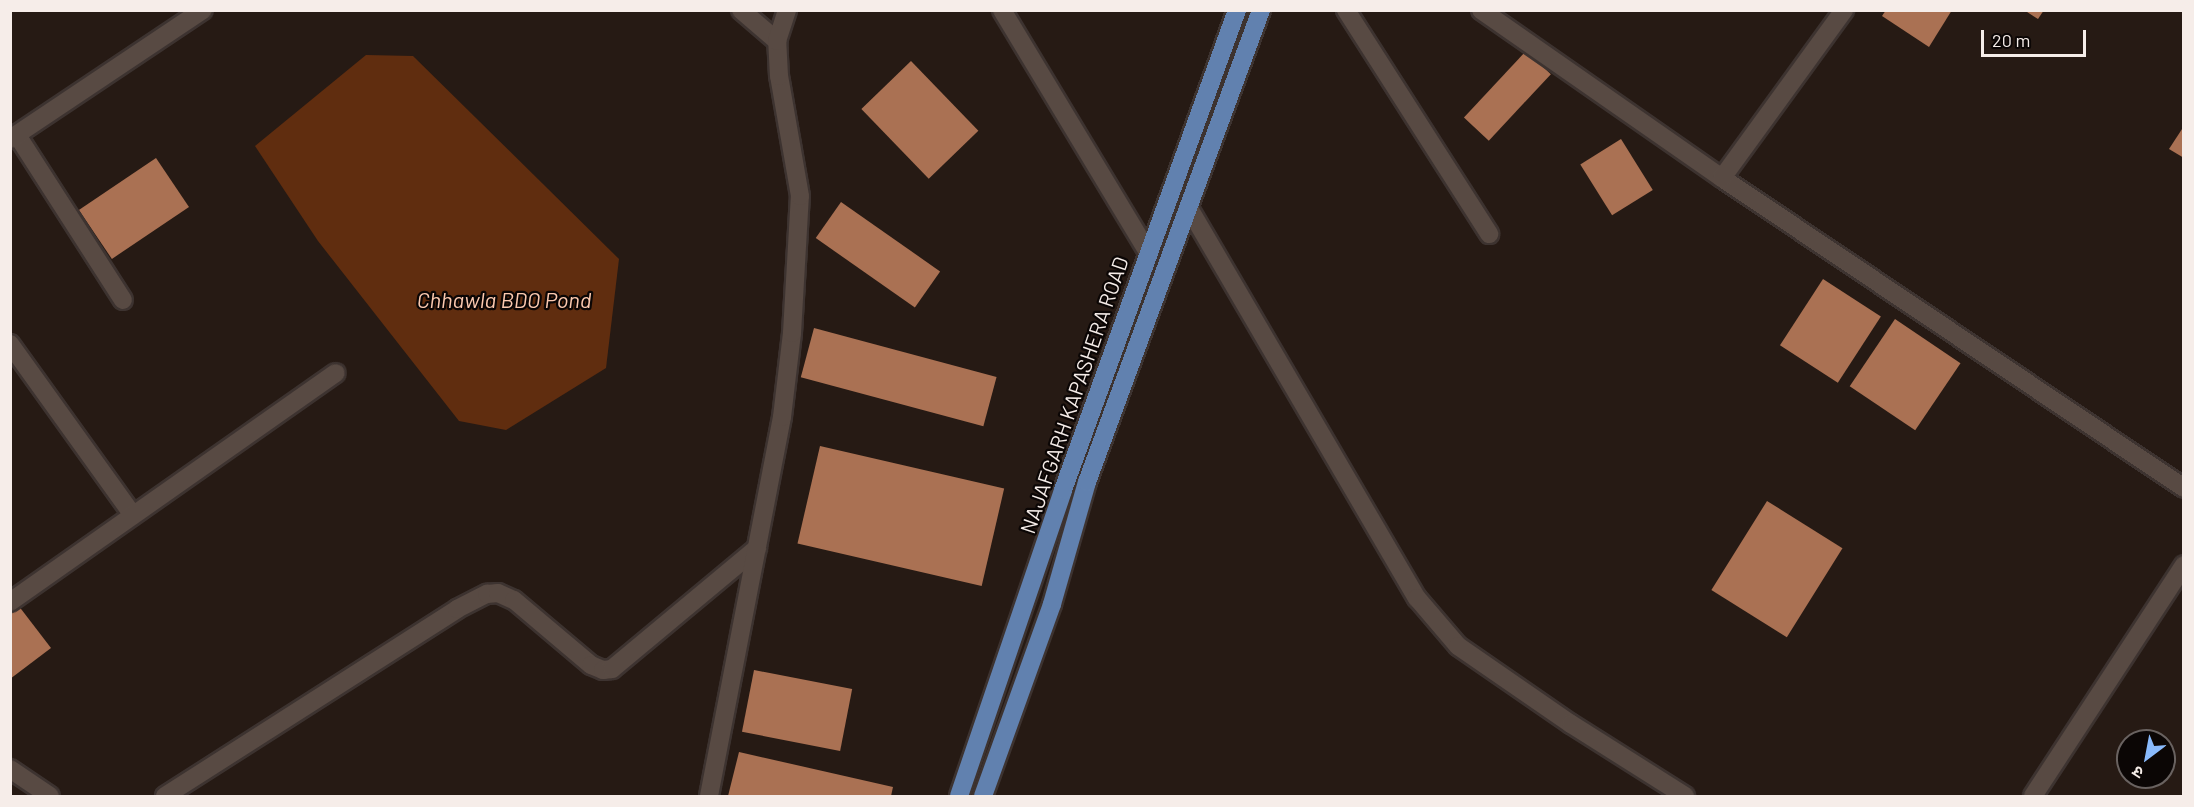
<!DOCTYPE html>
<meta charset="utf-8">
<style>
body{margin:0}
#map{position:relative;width:2194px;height:807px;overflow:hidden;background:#261a14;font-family:Barlow,"Noto Sans Devanagari",sans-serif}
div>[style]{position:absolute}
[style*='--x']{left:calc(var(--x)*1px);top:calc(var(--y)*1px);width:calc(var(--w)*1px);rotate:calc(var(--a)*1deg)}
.water>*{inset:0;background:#602d0f}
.building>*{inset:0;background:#aa7153;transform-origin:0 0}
.roads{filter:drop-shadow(2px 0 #3d3330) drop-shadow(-2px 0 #3d3330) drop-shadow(0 2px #3d3330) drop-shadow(0 -2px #3d3330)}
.minor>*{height:18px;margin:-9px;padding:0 9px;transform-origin:9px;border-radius:9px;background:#584a43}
.major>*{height:18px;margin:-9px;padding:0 9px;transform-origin:9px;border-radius:9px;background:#6181af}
span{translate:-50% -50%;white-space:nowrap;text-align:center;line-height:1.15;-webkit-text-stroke:4.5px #0b0605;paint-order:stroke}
.street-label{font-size:21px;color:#f6ede9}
.water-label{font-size:22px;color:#fcc9af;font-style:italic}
.frame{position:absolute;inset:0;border:12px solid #f6ede9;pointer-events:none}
.north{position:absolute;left:2116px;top:729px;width:60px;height:60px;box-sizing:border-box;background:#0b0605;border:2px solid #696260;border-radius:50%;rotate:212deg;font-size:16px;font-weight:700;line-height:24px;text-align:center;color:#f6ede9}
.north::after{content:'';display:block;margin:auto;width:21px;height:27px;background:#89bafc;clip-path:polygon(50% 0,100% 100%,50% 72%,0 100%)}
.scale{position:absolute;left:1981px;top:30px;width:105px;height:27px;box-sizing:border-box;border:3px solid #f6ede9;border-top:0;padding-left:8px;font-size:18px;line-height:21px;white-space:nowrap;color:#f6ede9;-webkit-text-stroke:4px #0b0605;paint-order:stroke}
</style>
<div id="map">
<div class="water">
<i style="clip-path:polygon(366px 55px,413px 56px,619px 259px,606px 368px,506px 430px,459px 421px,318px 241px,255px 146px)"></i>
</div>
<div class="building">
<i style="clip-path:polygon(1886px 10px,1952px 10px,1929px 47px,1882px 16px)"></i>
<i style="clip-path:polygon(2024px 10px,2044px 10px,2038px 19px)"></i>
<i style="left:1526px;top:51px;width:34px;height:91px;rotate:43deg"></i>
<i style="left:911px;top:61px;width:97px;height:69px;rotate:46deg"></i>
<i style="clip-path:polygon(2184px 126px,2184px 158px,2169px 149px)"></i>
<i style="left:1621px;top:139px;width:60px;height:48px;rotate:58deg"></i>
<i style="left:156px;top:158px;width:59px;height:93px;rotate:56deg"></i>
<i style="left:841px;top:202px;width:121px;height:44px;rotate:35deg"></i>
<i style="left:1823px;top:279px;width:69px;height:79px;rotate:33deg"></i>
<i style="left:1895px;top:319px;width:79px;height:81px;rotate:34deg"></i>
<i style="left:814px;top:328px;width:189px;height:51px;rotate:15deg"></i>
<i style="left:820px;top:446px;width:189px;height:100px;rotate:13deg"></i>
<i style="left:1767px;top:501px;width:89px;height:105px;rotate:32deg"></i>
<i style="clip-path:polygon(18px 605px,51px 648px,10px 679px,10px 611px)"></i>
<i style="left:754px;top:670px;width:100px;height:63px;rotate:11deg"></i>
<i style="clip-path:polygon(739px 752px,893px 787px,891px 796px,728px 796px)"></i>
</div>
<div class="roads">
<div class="minor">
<i style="--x:741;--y:10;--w:48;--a:40.7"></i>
<i style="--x:1002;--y:10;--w:283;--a:58.9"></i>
<i style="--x:1346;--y:10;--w:266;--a:57.4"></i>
<i style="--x:1481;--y:10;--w:294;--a:34.9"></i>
<i style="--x:1722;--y:178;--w:556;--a:33.86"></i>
<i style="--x:17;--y:135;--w:196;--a:57.3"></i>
<i style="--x:10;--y:139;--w:232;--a:-33.8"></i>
<i style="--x:1722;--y:178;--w:208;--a:-54"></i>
<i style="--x:1190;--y:210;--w:450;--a:59.7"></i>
<i style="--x:1417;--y:598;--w:63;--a:49.5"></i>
<i style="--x:1458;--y:646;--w:137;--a:34.6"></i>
<i style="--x:1571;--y:724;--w:135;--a:32.3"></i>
<i style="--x:10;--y:344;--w:209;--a:54.3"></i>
<i style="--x:10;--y:602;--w:398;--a:-35.1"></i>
<i style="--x:10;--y:769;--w:48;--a:34"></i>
<i style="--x:165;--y:796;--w:347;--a:-32.6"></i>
<i style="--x:457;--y:609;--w:34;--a:-27"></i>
<i style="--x:487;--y:594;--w:11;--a:-5"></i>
<i style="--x:498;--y:593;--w:17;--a:24"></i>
<i style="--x:514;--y:600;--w:101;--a:40.2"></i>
<i style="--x:591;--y:665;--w:13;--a:23"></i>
<i style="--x:603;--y:670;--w:9;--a:-6"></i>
<i style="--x:612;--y:669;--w:189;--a:-39.8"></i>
<i style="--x:709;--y:796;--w:386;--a:-79.1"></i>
<i style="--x:782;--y:417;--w:85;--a:-83.2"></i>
<i style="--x:792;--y:333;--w:137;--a:-86.7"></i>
<i style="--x:800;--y:196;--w:122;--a:-99.9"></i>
<i style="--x:779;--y:76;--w:35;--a:-93"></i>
<i style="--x:777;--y:41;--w:33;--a:-72"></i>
<i style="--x:2033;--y:796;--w:276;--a:-56.8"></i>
</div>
<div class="major">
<i style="--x:959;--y:796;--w:323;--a:-71.2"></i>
<i style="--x:1063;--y:490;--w:511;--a:-70.07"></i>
<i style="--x:983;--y:796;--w:204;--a:-70.2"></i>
<i style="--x:1052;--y:604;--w:127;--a:-74"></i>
<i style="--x:1087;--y:482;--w:503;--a:-69.76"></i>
</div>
</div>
<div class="street-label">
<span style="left:1074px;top:395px;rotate:-71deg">NAJAFGARH KAPASHERA ROAD</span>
</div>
<div class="water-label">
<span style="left:504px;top:300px">Chhawla BDO Pond</span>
</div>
<div class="frame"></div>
<div class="north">उ</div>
<div class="scale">20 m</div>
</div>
